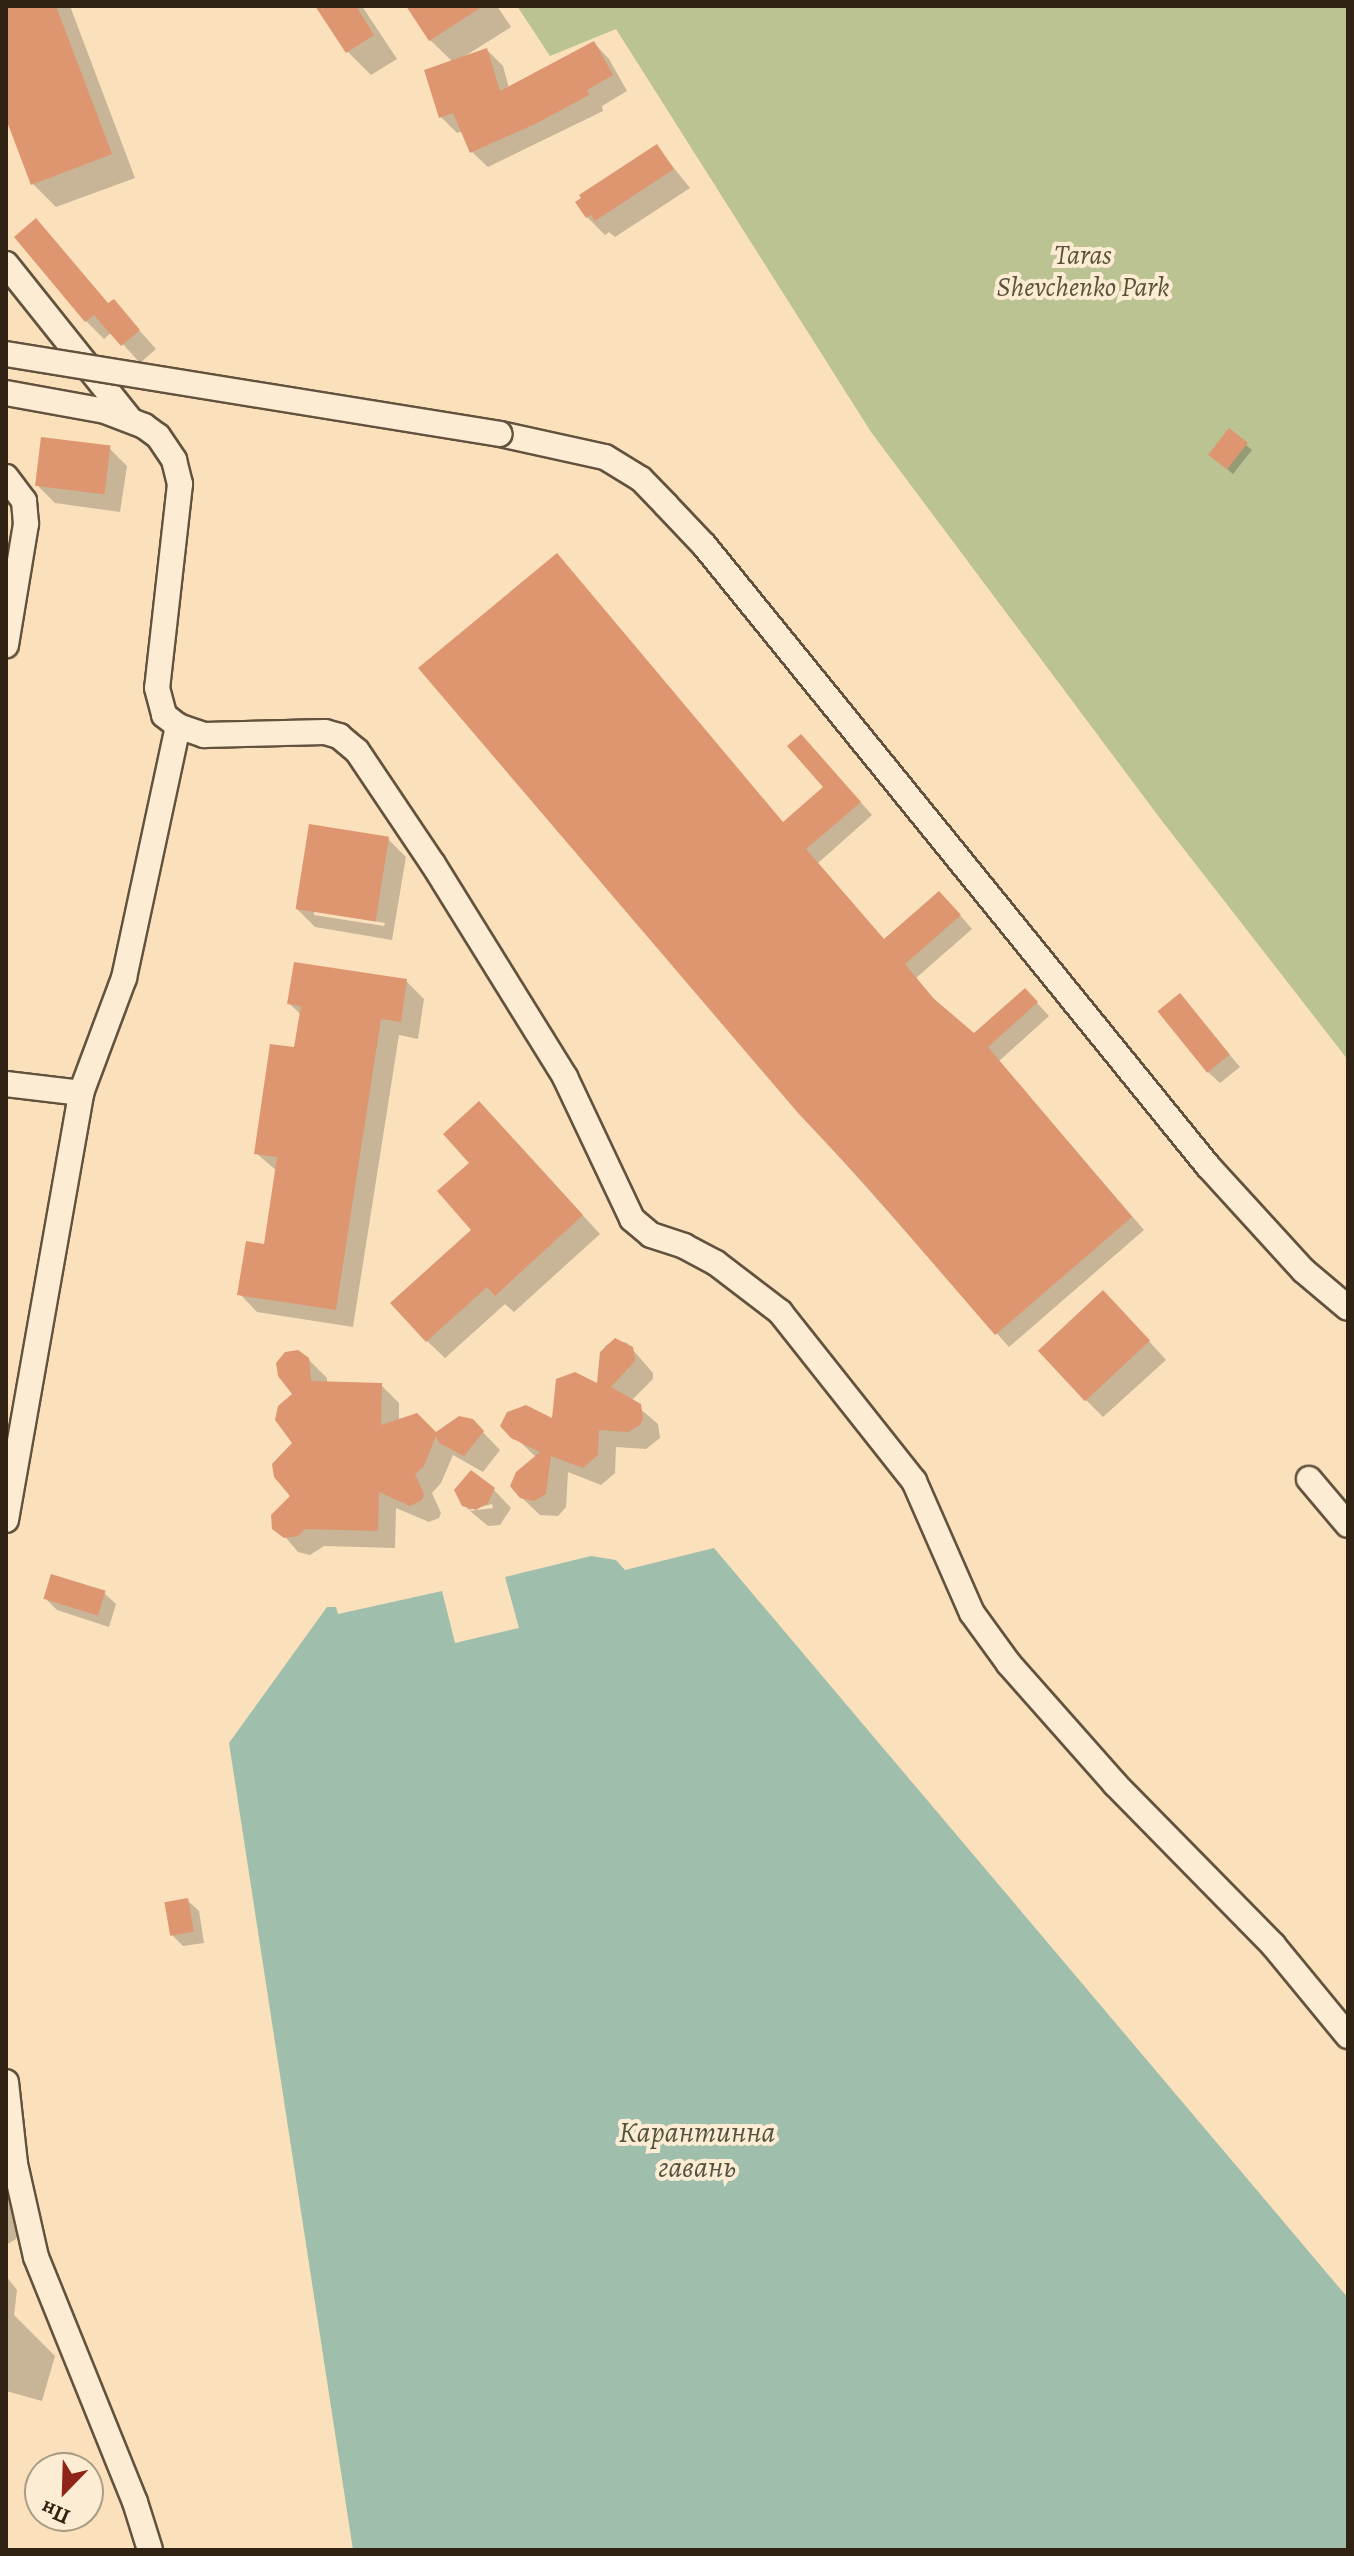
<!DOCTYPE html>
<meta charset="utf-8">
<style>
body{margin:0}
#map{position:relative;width:1354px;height:2556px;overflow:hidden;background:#fae1bc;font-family:Alegreya,serif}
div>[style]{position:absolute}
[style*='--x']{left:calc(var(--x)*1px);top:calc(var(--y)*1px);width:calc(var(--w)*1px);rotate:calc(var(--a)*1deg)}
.green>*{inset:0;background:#bbc393}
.water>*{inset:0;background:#9fbeab}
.shadow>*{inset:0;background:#0003}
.building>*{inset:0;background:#de9670;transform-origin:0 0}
.roads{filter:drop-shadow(2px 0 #63523d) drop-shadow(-2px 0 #63523d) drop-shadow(0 2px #63523d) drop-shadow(0 -2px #63523d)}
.minor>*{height:24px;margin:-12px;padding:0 12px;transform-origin:12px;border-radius:12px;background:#fcecd3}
.bridges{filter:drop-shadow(2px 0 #63523d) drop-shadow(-2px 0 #63523d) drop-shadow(0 2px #63523d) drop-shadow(0 -2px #63523d)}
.minor-bridge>*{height:24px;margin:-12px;padding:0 12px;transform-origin:12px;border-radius:12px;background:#fcecd3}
span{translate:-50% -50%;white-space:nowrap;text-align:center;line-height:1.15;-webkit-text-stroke:8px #fcecd3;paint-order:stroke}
.park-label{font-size:28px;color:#5a5339;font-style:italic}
.water-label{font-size:30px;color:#525241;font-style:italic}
.frame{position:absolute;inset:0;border:8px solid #312313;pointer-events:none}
.north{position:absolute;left:24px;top:2452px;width:80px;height:80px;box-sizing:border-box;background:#fcecd3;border:2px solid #ab9c86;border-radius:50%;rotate:203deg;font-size:22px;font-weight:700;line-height:32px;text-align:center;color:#312313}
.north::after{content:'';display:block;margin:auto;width:28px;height:36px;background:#8f2418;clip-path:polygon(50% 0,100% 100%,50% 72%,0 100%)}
</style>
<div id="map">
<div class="green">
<i style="clip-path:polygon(517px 6px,1348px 6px,1348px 1060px,1162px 821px,871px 432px,616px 29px,550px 56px)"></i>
</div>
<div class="water">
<i style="clip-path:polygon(714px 1548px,1348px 2298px,1348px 2550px,353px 2550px,229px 1743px,327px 1607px,336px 1607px,338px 1614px,442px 1591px,455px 1643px,519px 1628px,505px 1577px,591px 1556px,616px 1560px,625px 1570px)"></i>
</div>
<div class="shadow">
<i style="clip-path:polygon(6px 6px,70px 6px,135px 178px,56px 207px,33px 184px,6px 113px)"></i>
<i style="clip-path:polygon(318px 6px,362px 6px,397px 59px,371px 75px,348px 52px)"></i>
<i style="clip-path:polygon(408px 6px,497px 6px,511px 27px,465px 56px,487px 50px,503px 66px,509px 88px,594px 43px,609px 59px,627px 91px,602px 106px,603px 111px,488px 167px,472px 152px,463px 131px,457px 133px,441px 117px,427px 71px,453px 62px,430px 40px)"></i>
<i style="clip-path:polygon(656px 146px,690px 188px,615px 237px,609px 232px,605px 235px,587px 217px)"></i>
<i style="clip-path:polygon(36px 221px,109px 305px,113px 301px,156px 349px,140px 363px,112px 332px,104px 339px,86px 321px)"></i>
<i style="clip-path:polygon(1230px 431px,1252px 450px,1233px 474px,1216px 460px)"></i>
<i style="clip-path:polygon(109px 448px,127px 466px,120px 512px,55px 503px,37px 485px)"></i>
<i style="clip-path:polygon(814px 749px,872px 815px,818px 863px,885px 941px,952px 906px,972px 929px,916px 978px,940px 1006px,974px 1036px,1025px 991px,1037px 1003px,1049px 1016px,999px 1061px,1144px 1230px,1009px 1347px,799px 1112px,784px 824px,826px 787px)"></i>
<i style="clip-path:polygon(evenodd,388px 839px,406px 857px,392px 940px,315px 927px,297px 909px,388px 839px,314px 911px,385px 923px,384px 926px,314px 915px,314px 911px)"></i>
<i style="clip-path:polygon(406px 981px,424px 999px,418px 1039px,399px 1035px,353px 1327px,257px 1312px,240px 1294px,265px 1246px,277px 1171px,256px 1153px,296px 1050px,301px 1015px,289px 1003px)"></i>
<i style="clip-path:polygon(1180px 996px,1240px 1067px,1220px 1083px,1208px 1072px)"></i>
<i style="clip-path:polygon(497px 1122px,600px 1234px,514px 1312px,505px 1304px,445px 1358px,427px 1341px,474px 1230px,471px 1163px)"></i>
<i style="clip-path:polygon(1121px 1310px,1166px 1360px,1103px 1417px,1085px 1399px)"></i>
<i style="clip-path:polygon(615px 1340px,627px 1343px,653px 1373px,653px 1379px,631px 1401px,658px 1424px,660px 1438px,646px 1449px,616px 1447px,615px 1473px,601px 1485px,568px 1472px,566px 1507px,558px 1516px,540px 1515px,521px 1497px,537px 1458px,503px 1426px,553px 1421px,599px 1386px,605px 1346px)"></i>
<i style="clip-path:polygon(308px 1359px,327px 1378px,327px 1384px,381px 1385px,399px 1403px,399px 1422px,436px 1434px,472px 1421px,500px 1450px,483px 1472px,453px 1455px,441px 1483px,432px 1493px,441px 1513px,439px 1518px,429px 1522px,396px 1508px,395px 1548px,324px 1546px,310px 1555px,298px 1552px,273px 1522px,276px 1510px,292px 1496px,274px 1470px,277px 1459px,294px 1444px,295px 1395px)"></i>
<i style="clip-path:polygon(494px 1490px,511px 1508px,500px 1525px,488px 1526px,470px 1511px,493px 1508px,492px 1504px,469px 1510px,464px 1505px)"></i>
<i style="clip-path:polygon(104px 1593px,116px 1604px,109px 1627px,57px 1610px,46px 1599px)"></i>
<i style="clip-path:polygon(187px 1900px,199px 1911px,204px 1943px,183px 1946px,172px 1935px)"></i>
<i style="clip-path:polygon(6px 2191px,16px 2202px,24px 2221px,16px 2239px,6px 2245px)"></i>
<i style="clip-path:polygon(6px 2276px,17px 2290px,14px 2315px,55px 2356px,42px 2401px,6px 2391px)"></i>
</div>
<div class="building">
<i style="clip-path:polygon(6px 6px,56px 6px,112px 154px,31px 185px,6px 119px)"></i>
<i style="clip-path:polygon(315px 6px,356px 6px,374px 35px,346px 53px)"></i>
<i style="clip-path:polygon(406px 6px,483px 6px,429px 41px)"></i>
<i style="clip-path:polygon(594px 41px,613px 75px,587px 90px,589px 95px,537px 123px,470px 153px,453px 113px,439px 118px,424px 70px,487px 48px,500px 91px)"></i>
<i style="clip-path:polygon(657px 144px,674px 169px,595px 221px,591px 215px,586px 218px,575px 202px,581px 198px,579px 195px)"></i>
<i style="clip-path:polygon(36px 218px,108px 303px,114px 299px,140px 330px,121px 346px,94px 315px,85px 322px,14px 237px)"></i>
<i style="left:1229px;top:428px;width:24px;height:34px;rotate:38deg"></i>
<i style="left:41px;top:437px;width:70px;height:49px;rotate:7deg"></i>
<i style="clip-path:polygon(557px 553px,783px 822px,823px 787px,787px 746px,801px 734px,861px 802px,806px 849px,884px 939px,939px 891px,961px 915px,905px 964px,933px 998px,974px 1033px,1025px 988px,1038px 1002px,988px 1047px,1132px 1217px,995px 1335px,862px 1181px,798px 1113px,418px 668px)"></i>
<i style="left:309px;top:824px;width:81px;height:86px;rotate:9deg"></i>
<i style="clip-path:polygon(294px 962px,407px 979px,401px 1022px,381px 1019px,336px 1310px,237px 1295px,246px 1241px,264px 1244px,277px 1157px,254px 1154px,270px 1044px,294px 1047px,301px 1006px,287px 1004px)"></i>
<i style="left:1180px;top:993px;width:79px;height:29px;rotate:51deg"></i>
<i style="clip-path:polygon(479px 1101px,583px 1215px,495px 1296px,487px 1287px,426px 1342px,390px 1303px,471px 1230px,437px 1191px,469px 1163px,443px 1134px)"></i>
<i style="left:1103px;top:1290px;width:69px;height:89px;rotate:47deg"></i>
<i style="clip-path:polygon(615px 1338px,633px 1347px,635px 1361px,611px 1387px,641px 1404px,643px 1419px,640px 1425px,628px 1432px,599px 1430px,598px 1455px,583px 1468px,551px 1456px,546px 1494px,534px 1501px,520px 1498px,510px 1486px,516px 1472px,540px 1452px,511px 1438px,500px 1426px,507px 1412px,526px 1405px,552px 1418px,556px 1379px,575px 1372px,597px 1383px,600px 1352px)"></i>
<i style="clip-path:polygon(298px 1350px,309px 1358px,311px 1381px,382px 1383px,381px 1425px,417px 1413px,436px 1432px,459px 1416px,473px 1419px,484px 1431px,464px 1456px,439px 1443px,436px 1436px,424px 1466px,415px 1474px,424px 1494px,422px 1500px,410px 1506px,379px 1492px,378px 1531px,305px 1529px,298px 1536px,284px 1538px,272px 1529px,271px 1515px,290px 1496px,274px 1477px,272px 1464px,292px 1443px,275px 1420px,278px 1406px,292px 1394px,278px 1376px,276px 1363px,285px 1352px)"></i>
<i style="clip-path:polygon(471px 1470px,495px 1488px,488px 1503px,476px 1510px,462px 1506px,454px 1490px)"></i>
<i style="left:51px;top:1574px;width:57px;height:26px;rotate:17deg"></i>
<i style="left:188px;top:1898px;width:34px;height:24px;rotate:80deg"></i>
</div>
<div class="roads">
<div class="minor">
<i style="--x:6;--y:264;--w:197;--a:51.4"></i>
<i style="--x:6;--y:393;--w:101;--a:10.3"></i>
<i style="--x:105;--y:411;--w:42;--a:21"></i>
<i style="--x:144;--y:426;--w:17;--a:36"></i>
<i style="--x:158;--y:436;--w:29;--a:56"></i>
<i style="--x:174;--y:460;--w:25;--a:76"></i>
<i style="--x:180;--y:484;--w:205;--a:96.4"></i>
<i style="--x:157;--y:688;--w:28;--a:75"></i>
<i style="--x:164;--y:715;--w:18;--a:38"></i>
<i style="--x:178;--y:726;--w:28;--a:19"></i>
<i style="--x:204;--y:735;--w:121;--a:-1.4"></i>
<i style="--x:325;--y:732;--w:15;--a:16"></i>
<i style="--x:339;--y:736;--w:23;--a:40"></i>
<i style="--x:357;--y:751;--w:136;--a:56.1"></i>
<i style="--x:433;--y:864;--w:251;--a:58.2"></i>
<i style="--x:565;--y:1077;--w:157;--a:64.7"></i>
<i style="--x:632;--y:1219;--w:25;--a:40"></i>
<i style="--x:651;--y:1235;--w:35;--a:18"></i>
<i style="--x:684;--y:1246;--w:36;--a:28"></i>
<i style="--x:716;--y:1263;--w:81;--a:37.4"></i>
<i style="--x:780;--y:1312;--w:216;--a:51.6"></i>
<i style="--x:914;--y:1481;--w:144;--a:66.3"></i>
<i style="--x:972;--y:1613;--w:63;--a:54"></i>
<i style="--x:1009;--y:1664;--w:160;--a:48.5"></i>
<i style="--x:1115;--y:1784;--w:226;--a:45.5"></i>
<i style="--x:1273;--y:1945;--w:118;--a:50.5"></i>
<i style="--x:500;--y:434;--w:107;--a:12.4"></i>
<i style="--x:605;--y:457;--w:42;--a:31.4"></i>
<i style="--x:641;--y:479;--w:36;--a:46"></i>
<i style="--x:666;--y:505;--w:55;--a:46.5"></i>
<i style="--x:704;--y:545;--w:800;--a:50.94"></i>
<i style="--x:1208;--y:1166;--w:142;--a:47.6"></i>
<i style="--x:1304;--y:1271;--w:57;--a:40.1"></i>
<i style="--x:6;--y:477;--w:30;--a:53"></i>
<i style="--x:24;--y:501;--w:23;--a:85"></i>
<i style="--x:26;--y:524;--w:123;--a:99.4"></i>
<i style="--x:6;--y:1084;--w:76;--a:6.8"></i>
<i style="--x:1309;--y:1479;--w:60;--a:49.7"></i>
<i style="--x:6;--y:1520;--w:434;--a:-80"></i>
<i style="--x:81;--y:1093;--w:123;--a:-69.5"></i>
<i style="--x:124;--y:978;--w:258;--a:-77.9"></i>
<i style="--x:6;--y:2082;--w:82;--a:83.7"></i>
<i style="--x:15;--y:2164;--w:95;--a:77.3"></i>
<i style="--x:36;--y:2257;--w:264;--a:68"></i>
<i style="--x:135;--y:2502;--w:50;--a:72.6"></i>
</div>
</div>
<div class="bridges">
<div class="minor-bridge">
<i style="--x:6;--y:354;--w:500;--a:9.2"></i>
</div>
</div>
<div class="park-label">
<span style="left:1083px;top:271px">Taras<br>Shevchenko Park</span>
</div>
<div class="water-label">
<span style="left:697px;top:2149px">Карантинна<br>гавань</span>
</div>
<div class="frame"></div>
<div class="north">Пн</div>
</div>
